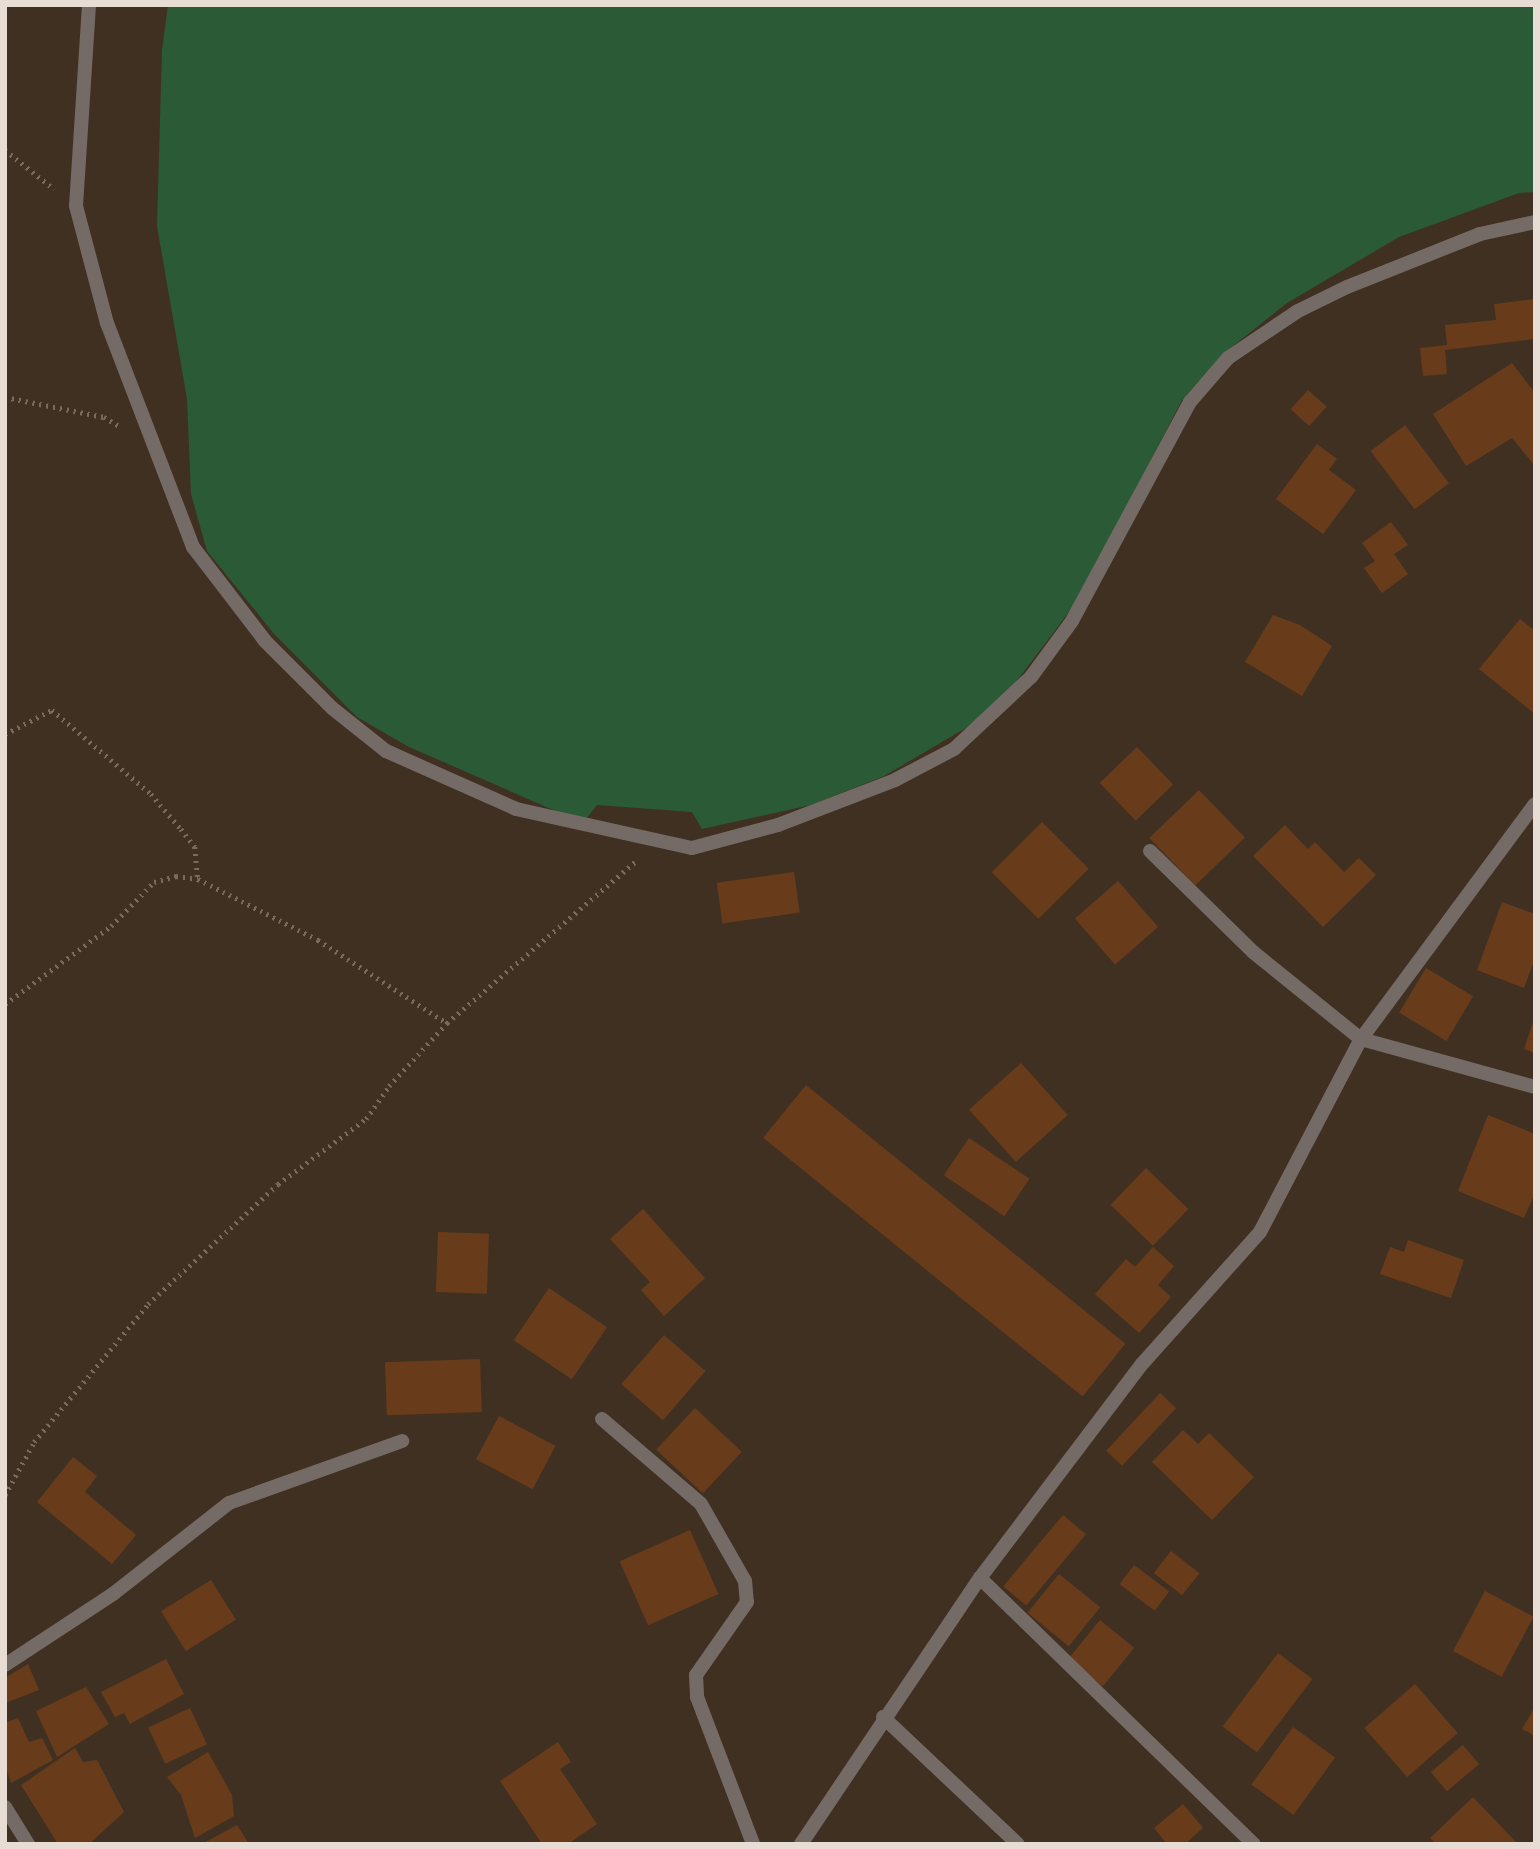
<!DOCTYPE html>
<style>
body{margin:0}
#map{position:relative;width:1540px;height:1849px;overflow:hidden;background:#403022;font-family:"PT Sans Narrow",sans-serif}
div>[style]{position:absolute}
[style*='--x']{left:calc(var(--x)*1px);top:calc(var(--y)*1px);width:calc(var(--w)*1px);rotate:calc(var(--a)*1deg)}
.green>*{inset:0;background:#2b5a36}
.building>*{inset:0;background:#683c1b;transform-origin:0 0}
.path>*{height:4.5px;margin-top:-2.25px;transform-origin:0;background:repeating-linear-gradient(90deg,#796b5f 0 2px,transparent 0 7px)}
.service>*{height:14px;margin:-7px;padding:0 7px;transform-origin:7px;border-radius:7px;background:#756b66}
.minor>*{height:14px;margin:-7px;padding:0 7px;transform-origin:7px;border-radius:7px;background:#756b66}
span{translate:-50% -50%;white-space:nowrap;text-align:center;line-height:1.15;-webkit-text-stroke:7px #211a13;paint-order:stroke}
.frame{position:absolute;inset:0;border:7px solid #e8ddd5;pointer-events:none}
</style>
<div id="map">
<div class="green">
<i style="clip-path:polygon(168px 5px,1535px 5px,1535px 192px,1519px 193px,1399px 237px,1287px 303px,1224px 353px,1182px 400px,1078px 600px,1016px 682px,976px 722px,884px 776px,811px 805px,702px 829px,692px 812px,597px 805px,583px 823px,407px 746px,357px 717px,275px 635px,207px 551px,191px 494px,187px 399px,157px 226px,162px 50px)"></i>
</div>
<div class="building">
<i style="clip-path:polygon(1535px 299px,1535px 339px,1445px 350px,1447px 374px,1423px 376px,1420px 348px,1447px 345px,1445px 325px,1496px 320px,1494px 304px)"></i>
<i style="clip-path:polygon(1512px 363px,1535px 393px,1535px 466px,1512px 438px,1466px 466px,1433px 414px)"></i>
<i style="left:1308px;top:390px;width:25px;height:26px;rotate:42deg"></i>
<i style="left:1405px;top:425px;width:73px;height:43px;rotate:53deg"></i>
<i style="clip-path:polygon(1317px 444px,1337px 459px,1329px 470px,1356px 490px,1323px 534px,1276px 499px)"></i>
<i style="clip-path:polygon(1391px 522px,1408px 545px,1394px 554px,1408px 574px,1382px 593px,1364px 568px,1375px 561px,1362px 543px)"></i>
<i style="clip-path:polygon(1273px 615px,1300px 625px,1332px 646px,1302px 696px,1245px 662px)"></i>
<i style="clip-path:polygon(1520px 619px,1535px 631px,1535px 714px,1479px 669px)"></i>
<i style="left:1137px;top:747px;width:52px;height:52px;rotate:46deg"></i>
<i style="left:1199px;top:790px;width:66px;height:69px;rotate:46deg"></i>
<i style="left:1042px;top:822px;width:66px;height:71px;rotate:45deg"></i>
<i style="clip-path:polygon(1285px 825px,1308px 849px,1315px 842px,1344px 872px,1359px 858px,1376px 875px,1323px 927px,1253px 856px)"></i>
<i style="left:794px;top:872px;width:41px;height:78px;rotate:82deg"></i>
<i style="left:1118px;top:881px;width:61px;height:57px;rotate:49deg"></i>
<i style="clip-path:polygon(1502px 902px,1535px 914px,1535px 958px,1524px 988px,1477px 970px)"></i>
<i style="left:1426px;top:968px;width:55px;height:52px;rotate:31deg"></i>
<i style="clip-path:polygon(1534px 1019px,1535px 1019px,1535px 1053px,1524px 1049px)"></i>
<i style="left:1021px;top:1063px;width:70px;height:70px;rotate:48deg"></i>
<i style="left:806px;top:1085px;width:411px;height:68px;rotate:39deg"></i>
<i style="clip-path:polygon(1488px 1115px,1535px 1134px,1535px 1193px,1524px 1218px,1458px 1191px)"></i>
<i style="left:969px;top:1138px;width:73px;height:45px;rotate:34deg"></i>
<i style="left:1146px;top:1168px;width:59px;height:51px;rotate:44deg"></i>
<i style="clip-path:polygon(643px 1209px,705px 1278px,664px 1316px,641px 1290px,650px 1282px,610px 1239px)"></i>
<i style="left:438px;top:1232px;width:51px;height:60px;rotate:2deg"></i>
<i style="clip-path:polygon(1408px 1240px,1464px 1260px,1451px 1298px,1380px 1274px,1390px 1247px,1404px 1252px)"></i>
<i style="clip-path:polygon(1153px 1247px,1174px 1266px,1158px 1285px,1171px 1297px,1139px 1333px,1095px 1294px,1126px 1259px,1135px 1267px)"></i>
<i style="left:549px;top:1288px;width:70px;height:63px;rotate:34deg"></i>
<i style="left:664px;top:1335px;width:55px;height:65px;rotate:41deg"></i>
<i style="left:480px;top:1359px;width:53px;height:95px;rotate:88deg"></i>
<i style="left:1160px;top:1393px;width:22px;height:79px;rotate:43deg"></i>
<i style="left:695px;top:1408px;width:64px;height:57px;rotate:43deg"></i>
<i style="left:499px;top:1416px;width:64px;height:49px;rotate:28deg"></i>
<i style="clip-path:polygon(1183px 1430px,1198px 1444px,1209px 1433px,1254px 1477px,1212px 1520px,1152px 1462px)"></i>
<i style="clip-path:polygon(73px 1457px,97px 1476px,85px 1492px,136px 1535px,112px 1564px,37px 1502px)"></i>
<i style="left:1063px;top:1515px;width:30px;height:93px;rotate:40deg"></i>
<i style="left:690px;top:1530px;width:70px;height:77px;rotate:66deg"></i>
<i style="left:1171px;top:1551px;width:36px;height:28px;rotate:38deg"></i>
<i style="left:1134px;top:1565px;width:44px;height:24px;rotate:37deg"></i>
<i style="left:1059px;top:1574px;width:53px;height:50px;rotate:39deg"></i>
<i style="left:211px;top:1580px;width:47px;height:59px;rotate:58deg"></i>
<i style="left:1485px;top:1591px;width:55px;height:68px;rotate:28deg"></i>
<i style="left:1100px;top:1620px;width:44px;height:50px;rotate:39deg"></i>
<i style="left:1278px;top:1653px;width:43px;height:92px;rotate:37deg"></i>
<i style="clip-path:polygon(166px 1659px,184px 1694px,130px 1724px,124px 1713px,115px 1717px,101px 1692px)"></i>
<i style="clip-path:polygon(28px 1664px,39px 1690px,5px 1703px,5px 1678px)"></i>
<i style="left:1415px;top:1684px;width:65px;height:67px;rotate:49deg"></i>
<i style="clip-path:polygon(86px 1687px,109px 1724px,57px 1757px,36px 1711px)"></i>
<i style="clip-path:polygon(1535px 1707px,1535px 1736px,1522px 1729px)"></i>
<i style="left:190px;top:1708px;width:40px;height:46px;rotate:65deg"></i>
<i style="clip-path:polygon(18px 1718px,29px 1742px,42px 1738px,53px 1760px,11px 1783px,5px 1765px,5px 1723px)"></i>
<i style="left:1293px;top:1727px;width:52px;height:71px;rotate:36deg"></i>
<i style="clip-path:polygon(558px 1742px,571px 1762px,560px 1769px,597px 1824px,568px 1844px,542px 1844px,500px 1781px)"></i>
<i style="left:1463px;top:1745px;width:25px;height:42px;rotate:50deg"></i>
<i style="clip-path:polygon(75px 1748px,83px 1762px,97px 1760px,124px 1812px,89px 1844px,58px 1844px,21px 1785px)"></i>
<i style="clip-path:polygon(208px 1752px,232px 1795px,234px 1816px,195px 1838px,181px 1795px,167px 1777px)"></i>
<i style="clip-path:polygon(1473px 1797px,1518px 1844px,1436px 1844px,1430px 1838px)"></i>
<i style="clip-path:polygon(1183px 1804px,1203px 1828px,1185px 1844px,1167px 1844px,1154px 1828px)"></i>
<i style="clip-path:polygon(237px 1825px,249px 1844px,202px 1844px)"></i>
</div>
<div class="path">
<i style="--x:5;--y:150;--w:63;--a:38.5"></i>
<i style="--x:5;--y:397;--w:101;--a:11.4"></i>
<i style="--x:104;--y:417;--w:17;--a:31"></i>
<i style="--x:5;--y:734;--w:53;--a:-27.1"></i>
<i style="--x:52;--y:710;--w:130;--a:40.3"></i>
<i style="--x:151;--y:794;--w:46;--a:49.4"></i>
<i style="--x:181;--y:829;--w:23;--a:52"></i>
<i style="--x:195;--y:847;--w:32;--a:85"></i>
<i style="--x:5;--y:1004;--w:132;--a:-36.3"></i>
<i style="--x:111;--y:926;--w:62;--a:-45.7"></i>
<i style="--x:154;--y:882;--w:23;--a:-15"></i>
<i style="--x:176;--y:876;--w:22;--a:8"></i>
<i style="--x:198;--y:879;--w:135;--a:26.9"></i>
<i style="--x:318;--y:940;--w:153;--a:32.8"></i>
<i style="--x:5;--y:1495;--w:60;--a:-61.3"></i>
<i style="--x:34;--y:1442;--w:179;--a:-50.4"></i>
<i style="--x:148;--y:1304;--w:177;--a:-42.7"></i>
<i style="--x:278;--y:1184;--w:109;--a:-36.5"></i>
<i style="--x:366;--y:1119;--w:40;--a:-55.1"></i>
<i style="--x:389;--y:1086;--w:86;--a:-47.4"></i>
<i style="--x:447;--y:1023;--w:250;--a:-40.6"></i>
</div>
<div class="service">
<i style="--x:89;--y:5;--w:201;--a:93.7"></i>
<i style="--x:76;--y:206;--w:121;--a:75.2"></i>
<i style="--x:107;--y:323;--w:240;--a:69"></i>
<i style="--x:193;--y:547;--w:118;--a:52.5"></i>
<i style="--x:265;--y:641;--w:95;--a:45"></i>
<i style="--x:332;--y:708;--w:69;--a:38.5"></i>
<i style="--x:386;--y:751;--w:142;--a:24"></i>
<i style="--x:516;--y:809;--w:180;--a:12.5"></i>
<i style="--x:692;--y:848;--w:89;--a:-15"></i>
<i style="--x:778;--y:825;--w:125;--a:-21"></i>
<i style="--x:895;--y:780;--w:67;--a:-27.7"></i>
<i style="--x:954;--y:749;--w:105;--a:-43.1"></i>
<i style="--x:1031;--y:677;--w:69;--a:-53.8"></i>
<i style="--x:1072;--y:621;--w:249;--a:-61.7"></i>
<i style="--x:1190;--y:402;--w:58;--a:-49.2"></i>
<i style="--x:1228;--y:358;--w:84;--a:-33.9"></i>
<i style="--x:1298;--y:311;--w:55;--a:-26.1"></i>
<i style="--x:1347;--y:287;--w:143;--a:-21.7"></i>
<i style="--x:1480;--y:234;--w:56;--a:-12.3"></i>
<i style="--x:602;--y:1419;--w:130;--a:40.6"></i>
<i style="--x:701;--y:1504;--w:89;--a:60.3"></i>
<i style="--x:745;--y:1581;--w:21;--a:85"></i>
<i style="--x:747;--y:1602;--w:89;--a:124.9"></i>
<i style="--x:696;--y:1675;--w:22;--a:87"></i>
<i style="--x:697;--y:1697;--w:157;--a:69.1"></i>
<i style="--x:980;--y:1578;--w:382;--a:44.2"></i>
<i style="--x:5;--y:1665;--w:129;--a:-33.3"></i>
<i style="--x:113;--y:1594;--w:147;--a:-38.1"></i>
<i style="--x:229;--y:1503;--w:184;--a:-19.7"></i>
<i style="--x:883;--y:1717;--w:185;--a:43.3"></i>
</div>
<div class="minor">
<i style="--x:1150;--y:851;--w:144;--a:44.4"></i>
<i style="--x:1253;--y:952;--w:139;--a:38.9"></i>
<i style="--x:1361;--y:1039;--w:180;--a:15.4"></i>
<i style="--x:5;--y:1807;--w:44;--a:58.1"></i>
<i style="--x:801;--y:1844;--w:321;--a:-56.1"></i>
<i style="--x:980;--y:1578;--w:268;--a:-52.9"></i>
<i style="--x:1142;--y:1364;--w:177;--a:-48.2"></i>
<i style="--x:1260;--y:1232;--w:218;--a:-62.4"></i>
<i style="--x:1361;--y:1039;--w:292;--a:-53.5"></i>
</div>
<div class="frame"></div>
</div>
